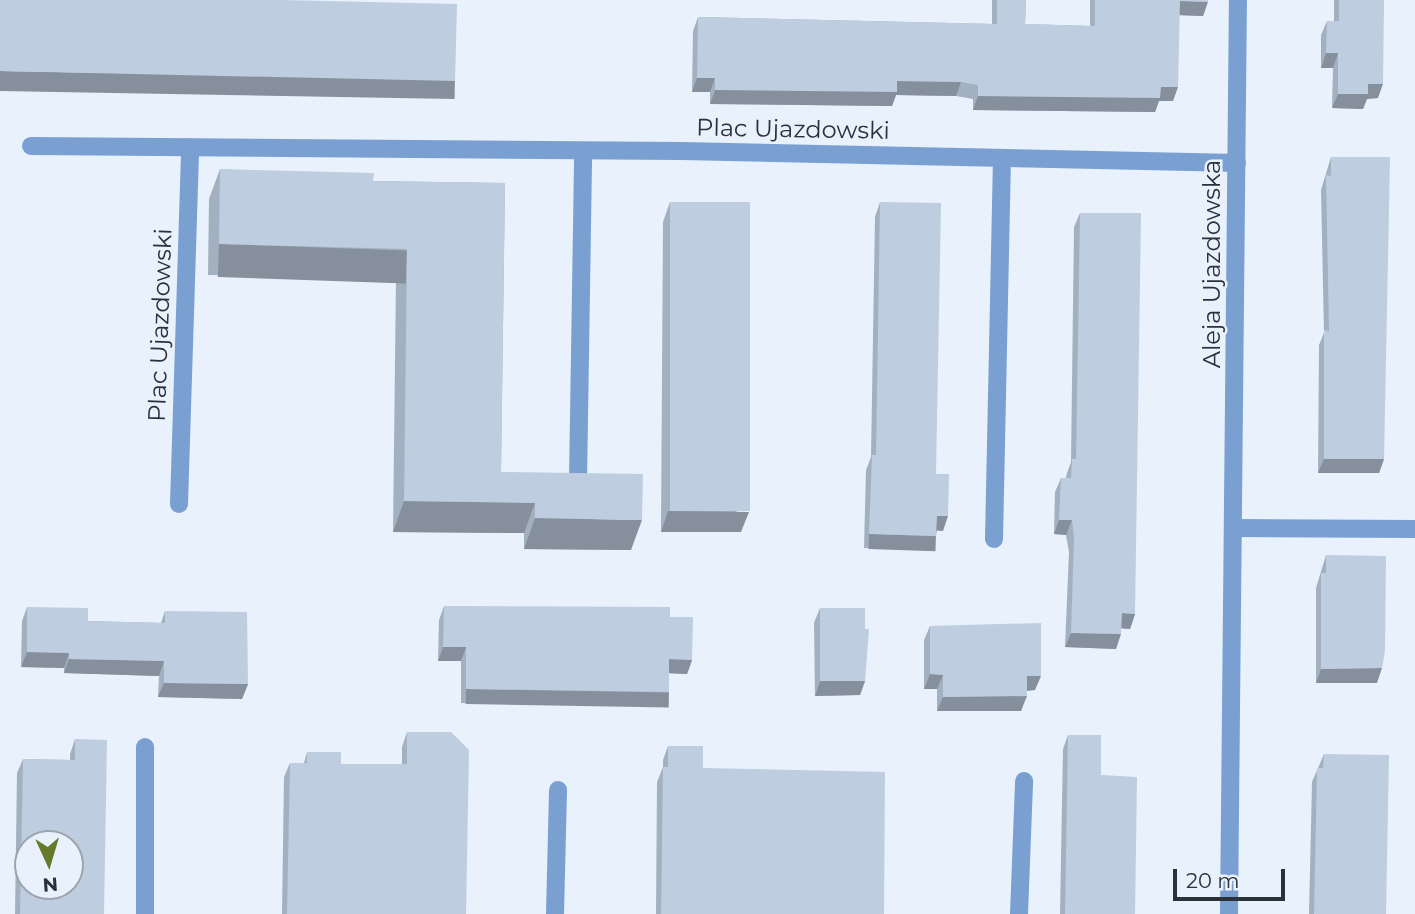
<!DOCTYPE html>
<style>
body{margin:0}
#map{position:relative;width:1415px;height:914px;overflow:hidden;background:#e8f1fc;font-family:Montserrat,sans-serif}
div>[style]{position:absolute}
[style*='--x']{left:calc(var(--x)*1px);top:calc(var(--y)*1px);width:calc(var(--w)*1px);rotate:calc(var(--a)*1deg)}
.minor>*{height:18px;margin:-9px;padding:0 9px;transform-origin:9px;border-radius:9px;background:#79a0d1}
.wall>*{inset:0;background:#a3b0c0}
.shaded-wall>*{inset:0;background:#85909c;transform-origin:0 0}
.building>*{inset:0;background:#becddf;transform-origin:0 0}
span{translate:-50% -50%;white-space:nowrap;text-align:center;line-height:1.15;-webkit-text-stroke:5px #e8f1fc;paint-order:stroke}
.street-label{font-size:24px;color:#2b3138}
.north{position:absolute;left:14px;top:830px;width:70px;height:70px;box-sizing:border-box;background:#e8f1fc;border:2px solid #9ca4ae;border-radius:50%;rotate:176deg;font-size:19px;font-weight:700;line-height:28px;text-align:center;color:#2b3138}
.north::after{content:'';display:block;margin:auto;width:24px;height:32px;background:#667a2a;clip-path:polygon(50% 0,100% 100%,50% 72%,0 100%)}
.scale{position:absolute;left:1173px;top:869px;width:112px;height:32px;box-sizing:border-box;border:4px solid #2b3138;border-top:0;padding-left:9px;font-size:21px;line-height:24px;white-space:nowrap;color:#2b3138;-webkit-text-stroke:5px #e8f1fc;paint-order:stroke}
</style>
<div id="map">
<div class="minor">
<i style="--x:31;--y:146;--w:650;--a:0.44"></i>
<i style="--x:681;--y:151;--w:556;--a:1.24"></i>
<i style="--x:578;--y:481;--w:330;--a:-89.1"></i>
<i style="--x:179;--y:504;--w:357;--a:-88.2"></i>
<i style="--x:1236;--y:528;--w:179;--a:0.3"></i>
<i style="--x:994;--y:539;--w:381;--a:-88.8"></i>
<i style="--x:145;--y:747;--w:167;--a:90"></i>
<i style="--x:555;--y:914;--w:124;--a:-88.6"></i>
<i style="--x:1019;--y:914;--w:133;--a:-87.8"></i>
<i style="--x:1229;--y:914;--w:914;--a:-89.44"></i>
</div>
<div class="wall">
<i style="clip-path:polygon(992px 0,1026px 0,1025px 24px,1090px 26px,1090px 0,1208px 0,1203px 16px,1179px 15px,1173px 101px,1159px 101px,1155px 112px,973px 110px,973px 99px,956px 96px,896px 95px,892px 106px,710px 104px,710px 92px,692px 92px,693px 31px,698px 17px,992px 24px)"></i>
<i style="clip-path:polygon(1334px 0,1384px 0,1378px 98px,1367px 99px,1363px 109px,1332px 108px,1333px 68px,1321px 68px,1321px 35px,1327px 21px,1334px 21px)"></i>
<i style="clip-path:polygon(1331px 157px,1384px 459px,1379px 473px,1318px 473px,1319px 345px,1324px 333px,1321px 190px)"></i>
<i style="clip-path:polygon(220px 169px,373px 181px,505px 183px,501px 472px,631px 550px,524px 549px,524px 533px,393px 532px,396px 279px,208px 275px,209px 199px)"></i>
<i style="clip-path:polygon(670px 202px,741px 532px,661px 532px,663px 222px)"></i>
<i style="clip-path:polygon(880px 202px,936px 474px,943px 531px,937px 530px,936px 536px,931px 550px,864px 548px,866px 470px,871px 457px,875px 217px)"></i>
<i style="clip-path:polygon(1080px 213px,1135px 614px,1130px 629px,1121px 628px,1116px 649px,1065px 647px,1069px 552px,1066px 535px,1054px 534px,1055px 492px,1061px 478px,1066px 478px,1067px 473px,1071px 462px,1074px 227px)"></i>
<i style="clip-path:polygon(1326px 555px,1377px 683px,1316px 683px,1316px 588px)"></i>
<i style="clip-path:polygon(444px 606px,670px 617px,692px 660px,687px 674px,669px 673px,669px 692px,664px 706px,461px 703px,461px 661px,438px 661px,439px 620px)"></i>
<i style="clip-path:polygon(27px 607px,88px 621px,161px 623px,165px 611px,248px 684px,242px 699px,158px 697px,159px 676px,64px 673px,64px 668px,21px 667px,22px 621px)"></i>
<i style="clip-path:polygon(820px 608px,865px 681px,860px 695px,815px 696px,814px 623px)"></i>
<i style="clip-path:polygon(930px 626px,1035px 690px,1027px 691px,1021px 711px,937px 711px,937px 689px,924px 689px,924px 640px)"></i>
<i style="clip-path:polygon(407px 732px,466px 914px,282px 914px,284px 777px,290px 763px,304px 763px,307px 752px,341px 764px,402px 764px,402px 747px)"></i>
<i style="clip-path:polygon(1068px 735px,1101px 775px,1135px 914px,1060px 914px,1063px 749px)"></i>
<i style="clip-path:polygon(75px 739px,104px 914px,15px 914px,17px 773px,23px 759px,70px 760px,70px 754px)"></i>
<i style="clip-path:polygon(668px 746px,703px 768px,884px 914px,656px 914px,657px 782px,663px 767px,663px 760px)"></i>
<i style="clip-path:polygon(1324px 754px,1386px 914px,1309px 914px,1312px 782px)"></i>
</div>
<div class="shaded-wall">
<i style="clip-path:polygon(1180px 1px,1208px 2px,1203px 16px,1175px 15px)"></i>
<i style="clip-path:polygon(1326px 53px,1338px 53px,1333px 68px,1321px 68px)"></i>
<i style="left:0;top:71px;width:455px;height:20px;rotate:1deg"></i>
<i style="clip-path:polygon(697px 78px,715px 78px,710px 92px,692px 92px)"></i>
<i style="clip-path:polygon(897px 81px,961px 82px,956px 96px,896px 95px,892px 106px,710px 104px,715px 90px)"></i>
<i style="clip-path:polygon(1368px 84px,1383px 84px,1378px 98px,1367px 99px,1363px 109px,1332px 108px,1338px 94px)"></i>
<i style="clip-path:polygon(1161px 87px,1178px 87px,1173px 101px,1159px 101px,1155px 112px,973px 110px,978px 96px)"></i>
<i style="left:219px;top:244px;width:188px;height:33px;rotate:2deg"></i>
<i style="clip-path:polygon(1324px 459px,1384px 459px,1379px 473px,1318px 473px)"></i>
<i style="clip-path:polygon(404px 501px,535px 503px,524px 533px,393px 532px)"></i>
<i style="clip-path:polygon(668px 511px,749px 512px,741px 532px,661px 532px)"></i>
<i style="clip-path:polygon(937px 516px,948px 516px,943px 531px,932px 530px)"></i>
<i style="clip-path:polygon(535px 518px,642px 520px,631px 550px,524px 549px)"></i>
<i style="clip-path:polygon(1059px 520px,1072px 520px,1066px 535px,1054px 534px)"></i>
<i style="left:869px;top:534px;width:67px;height:15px;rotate:2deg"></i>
<i style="clip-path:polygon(1122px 613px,1135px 614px,1130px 629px,1117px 628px)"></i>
<i style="clip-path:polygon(1071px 633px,1121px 634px,1116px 649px,1065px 647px)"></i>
<i style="clip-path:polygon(443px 647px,466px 647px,461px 661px,438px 661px)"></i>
<i style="clip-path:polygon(27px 652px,69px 653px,64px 668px,21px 667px)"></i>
<i style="clip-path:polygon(69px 659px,164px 661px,159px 676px,64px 673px)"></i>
<i style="clip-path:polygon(669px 659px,692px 660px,687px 674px,664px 673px)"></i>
<i style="clip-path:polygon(1382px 668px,1377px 683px,1316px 683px,1321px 669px)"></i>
<i style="clip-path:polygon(930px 674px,943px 675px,937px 689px,924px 689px)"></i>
<i style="clip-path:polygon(1027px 676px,1041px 676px,1035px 690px,1022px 691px)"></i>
<i style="clip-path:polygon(820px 681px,865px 681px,860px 695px,815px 696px)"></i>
<i style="clip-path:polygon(164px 683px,248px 684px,242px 699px,158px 697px)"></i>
<i style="left:466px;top:689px;width:203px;height:15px;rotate:1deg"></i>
<i style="clip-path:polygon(1027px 696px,1021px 711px,937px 711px,943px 697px)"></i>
</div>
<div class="building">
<i style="clip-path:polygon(0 0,281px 0,457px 4px,455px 81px,0 71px)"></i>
<i style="clip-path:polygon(997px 0,1026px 0,1025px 24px,1095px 26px,1095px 0,1208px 0,1208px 2px,1180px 1px,1178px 87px,1161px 87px,1160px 98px,978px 96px,978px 85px,961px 82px,897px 81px,897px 92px,715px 90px,715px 78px,697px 78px,698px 17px,997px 24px)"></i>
<i style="clip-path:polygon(1339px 0,1384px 0,1383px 84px,1368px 84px,1368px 94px,1338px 94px,1338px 53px,1326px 53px,1327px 21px,1339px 21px)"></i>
<i style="clip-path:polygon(1331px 157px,1390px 157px,1384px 459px,1324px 459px,1324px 330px,1329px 331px,1326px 175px,1331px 176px)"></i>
<i style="clip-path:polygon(220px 169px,374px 173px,373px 181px,505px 183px,501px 472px,643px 474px,642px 520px,535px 518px,535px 503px,404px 501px,407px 249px,219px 244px)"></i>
<i style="left:670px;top:202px;width:80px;height:309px"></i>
<i style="clip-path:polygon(880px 202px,941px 203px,936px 474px,949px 474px,948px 516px,937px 516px,936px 536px,869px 534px,872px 455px,876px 455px)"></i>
<i style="clip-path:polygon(1080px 213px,1141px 213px,1135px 614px,1122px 613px,1121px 634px,1071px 633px,1074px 538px,1072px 520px,1059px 520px,1061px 478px,1071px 478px,1072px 459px,1076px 459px)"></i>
<i style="clip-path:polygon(1326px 555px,1386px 556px,1385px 651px,1382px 668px,1321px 669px,1321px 573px,1326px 573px)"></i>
<i style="clip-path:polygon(444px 606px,670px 607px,670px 617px,693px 617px,692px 660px,669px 659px,669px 692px,466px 689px,466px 647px,443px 647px)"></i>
<i style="clip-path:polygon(27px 607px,88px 608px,88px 621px,165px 623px,165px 611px,247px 612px,248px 684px,164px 683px,164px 661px,69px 659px,69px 653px,27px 652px)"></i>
<i style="clip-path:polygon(820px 608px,865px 608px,865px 629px,869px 629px,865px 681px,820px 681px)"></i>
<i style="clip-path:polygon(1041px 623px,1041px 676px,1027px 676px,1027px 696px,943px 697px,943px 675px,930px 674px,930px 626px)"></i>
<i style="clip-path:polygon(407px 732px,451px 732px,469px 750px,466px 914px,287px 914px,290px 763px,307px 763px,307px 752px,341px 752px,341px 764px,407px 764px)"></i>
<i style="clip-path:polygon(1068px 735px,1101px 735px,1101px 775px,1137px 777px,1135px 914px,1065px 914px)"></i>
<i style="clip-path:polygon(evenodd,75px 739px,107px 740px,104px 914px,20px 914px,23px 759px,75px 760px,75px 739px,28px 844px,70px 844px,70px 886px,28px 886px,28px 844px)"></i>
<i style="clip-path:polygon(668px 746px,703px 746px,703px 768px,885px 772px,884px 914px,661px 914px,663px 767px,668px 767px)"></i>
<i style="clip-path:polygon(1324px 754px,1389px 755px,1386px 914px,1314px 914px,1317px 768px,1323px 768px)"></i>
</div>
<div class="street-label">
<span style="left:793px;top:129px;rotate:1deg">Plac Ujazdowski</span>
<span style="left:1212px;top:264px;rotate:-90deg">Aleja Ujazdowska</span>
<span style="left:160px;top:325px;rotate:-88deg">Plac Ujazdowski</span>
</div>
<div class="north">N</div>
<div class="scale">20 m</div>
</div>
